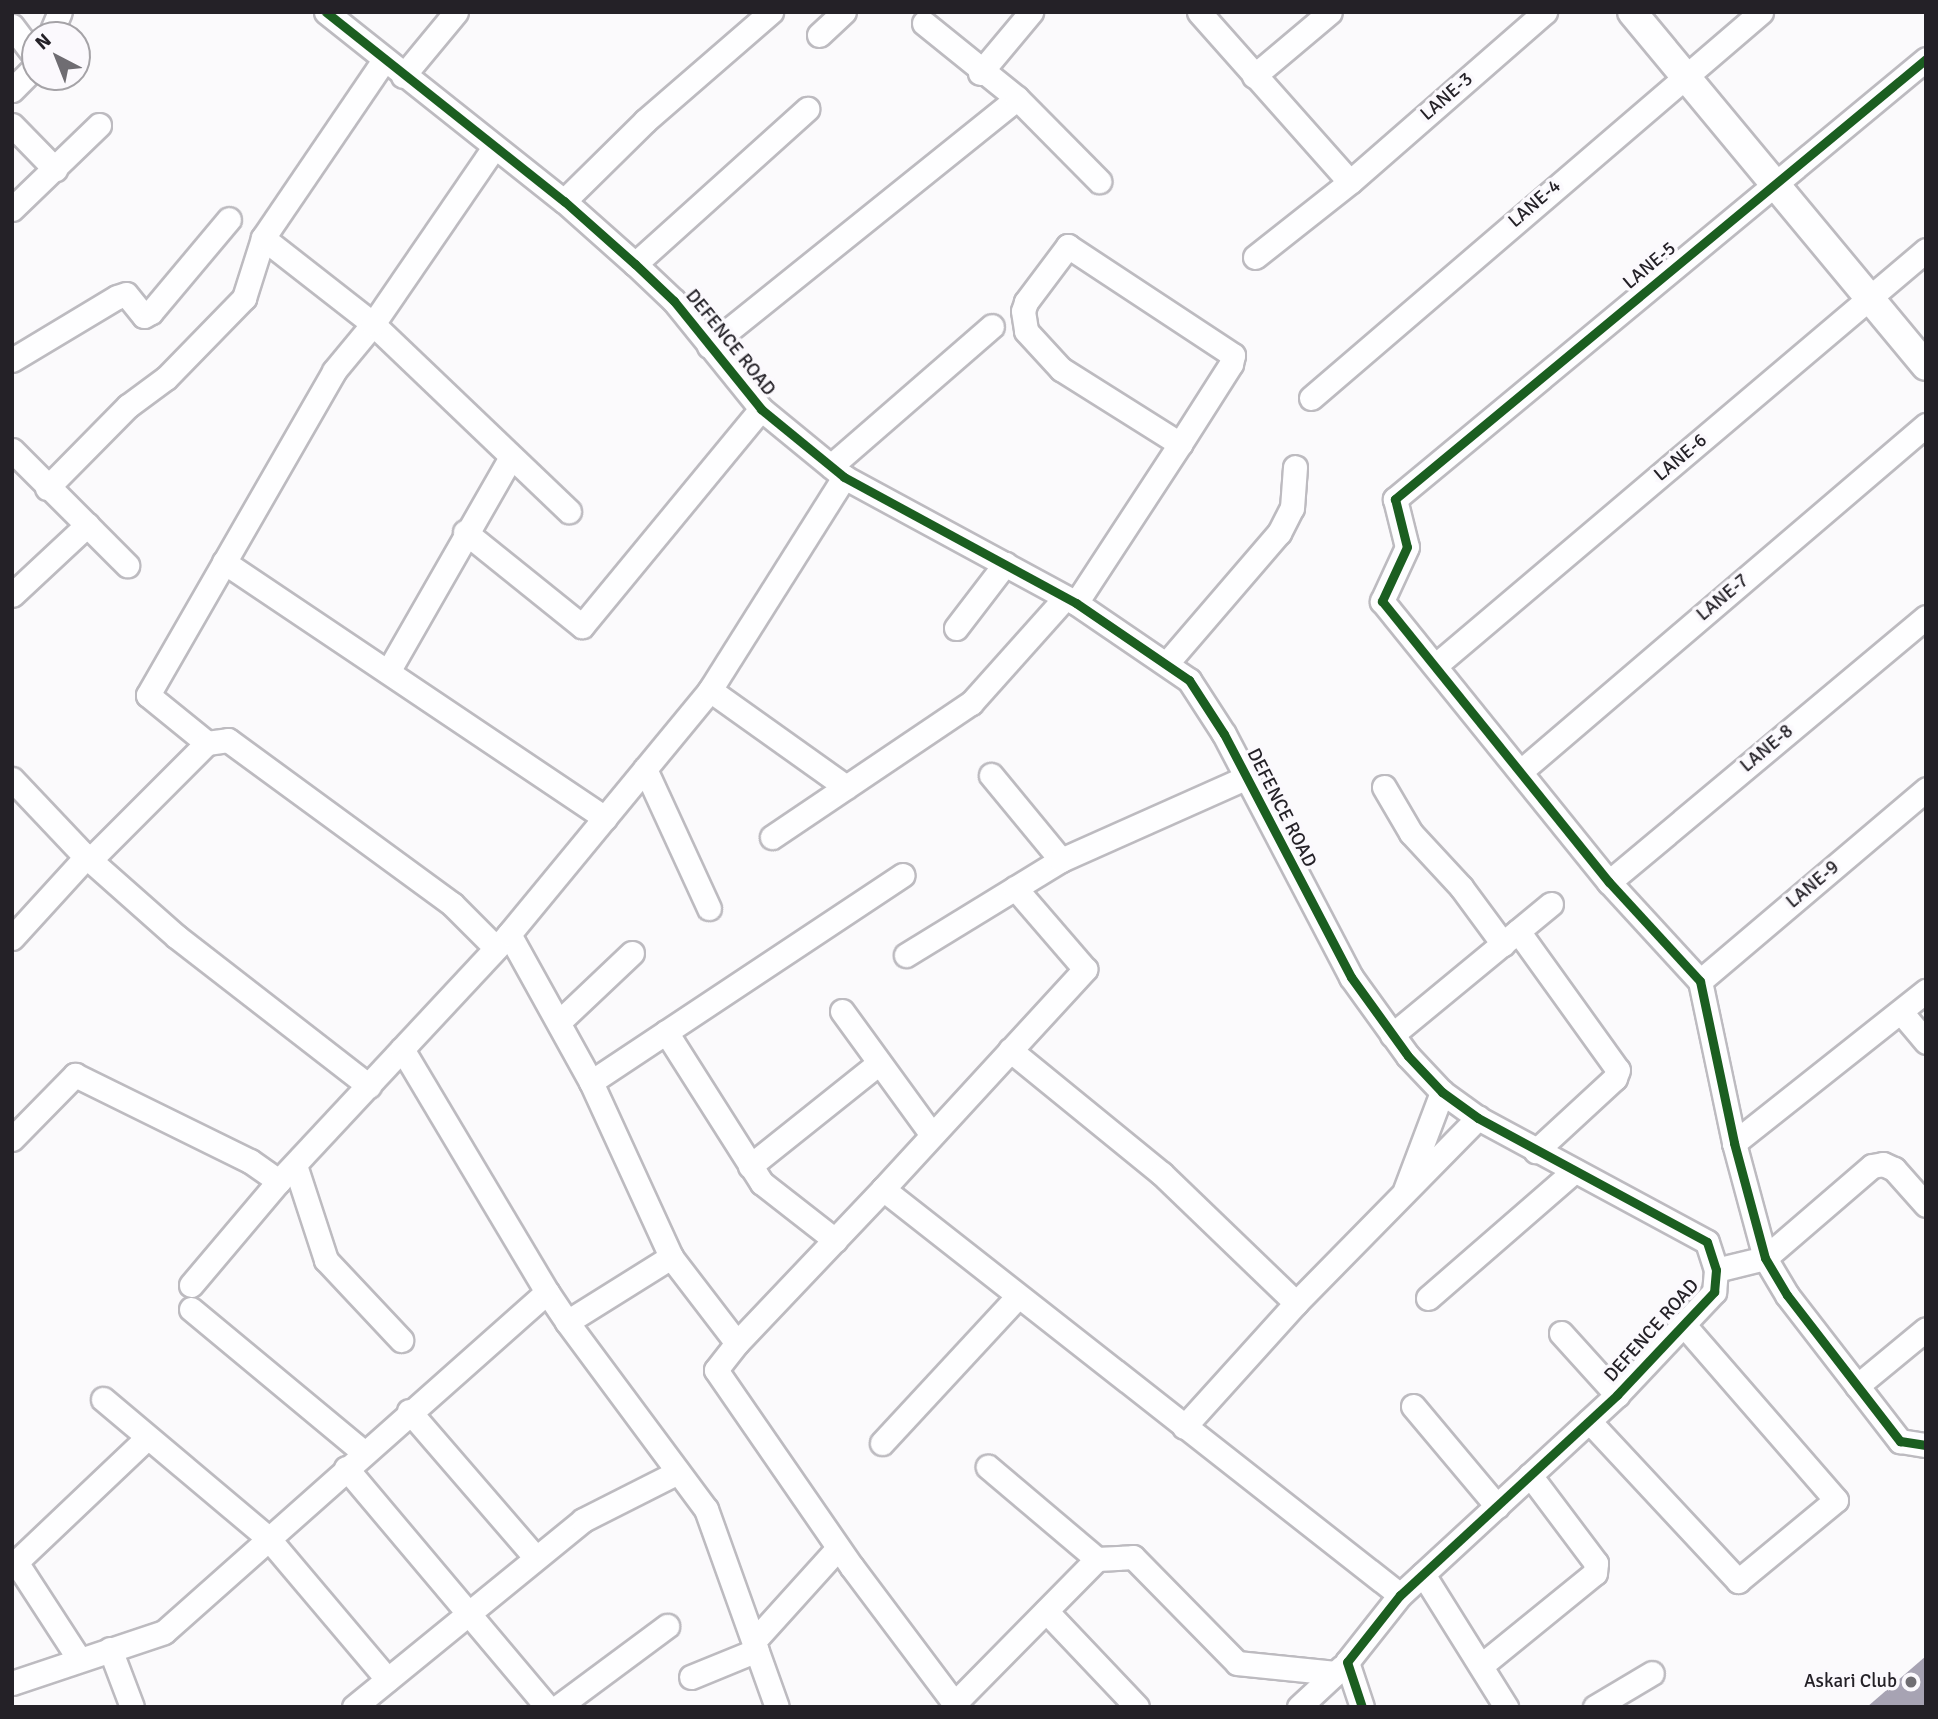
<!DOCTYPE html>
<style>
body{margin:0}
#map{position:relative;width:1938px;height:1719px;overflow:hidden;background:#fbfafc;font-family:Signika,sans-serif}
div>[style]{position:absolute}
[style*='--x']{left:calc(var(--x)*1px);top:calc(var(--y)*1px);width:calc(var(--w)*1px);rotate:calc(var(--a)*1deg)}
.building>*{inset:0;background:#a7a3b3}
.roads{filter:drop-shadow(2px 0 #bdbbc0) drop-shadow(-2px 0 #bdbbc0) drop-shadow(0 2px #bdbbc0) drop-shadow(0 -2px #bdbbc0)}
.minor>*{height:23px;margin:-11.5px;padding:0 11.5px;transform-origin:11.5px;border-radius:11.5px;background:#fefeff}
.tertiary>*{height:28px;margin:-14px;padding:0 14px;transform-origin:14px;border-radius:14px;background:#fefeff}
.cycleway>*{height:9px;margin:-4.5px;padding:0 4.5px;transform-origin:4.5px;border-radius:4.5px;background:#1b5e20}
.dots>*{width:19px;height:19px;translate:-50% -50%;box-sizing:border-box;border:4px solid #fbf9fd;border-radius:50%}
span{translate:-50% -50%;white-space:nowrap;text-align:center;line-height:1.15;-webkit-text-stroke:7px #fbf9fd;paint-order:stroke}
.street-label{font-size:19px;color:#242127}
.poi-label{font-size:19px;color:#242127}
.right{translate:-100% -50%;text-align:right}
.frame{position:absolute;inset:0;border:14px solid #242127;pointer-events:none}
.north{position:absolute;left:21px;top:21px;width:70px;height:70px;box-sizing:border-box;background:#fbf9fd;border:2px solid #a5a3a7;border-radius:50%;rotate:318deg;font-size:19px;font-weight:700;line-height:28px;text-align:center;color:#242127}
.north::after{content:'';display:block;margin:auto;width:24px;height:32px;background:#6f6d72;clip-path:polygon(50% 0,100% 100%,50% 72%,0 100%)}
</style>
<div id="map">
<div class="building">
<i style="clip-path:polygon(1926px 1656px,1926px 1707px,1867px 1707px)"></i>
</div>
<div class="roads">
<div class="minor">
<i style="--x:326;--y:12;--w:304;--a:38.5"></i>
<i style="--x:564;--y:201;--w:95;--a:41.6"></i>
<i style="--x:635;--y:264;--w:54;--a:43.5"></i>
<i style="--x:674;--y:301;--w:139;--a:51.1"></i>
<i style="--x:761;--y:409;--w:107;--a:39.3"></i>
<i style="--x:844;--y:477;--w:264;--a:28.5"></i>
<i style="--x:1076;--y:603;--w:137;--a:34.3"></i>
<i style="--x:1189;--y:680;--w:64;--a:57.1"></i>
<i style="--x:1224;--y:734;--w:274;--a:62.4"></i>
<i style="--x:1351;--y:977;--w:97;--a:54.2"></i>
<i style="--x:1408;--y:1056;--w:50;--a:46.6"></i>
<i style="--x:1442;--y:1092;--w:44;--a:35.8"></i>
<i style="--x:1478;--y:1118;--w:260;--a:28.4"></i>
<i style="--x:1707;--y:1242;--w:29;--a:72"></i>
<i style="--x:1716;--y:1270;--w:22;--a:95"></i>
<i style="--x:1714;--y:1292;--w:141;--a:133.3"></i>
<i style="--x:1617;--y:1395;--w:295;--a:137.3"></i>
<i style="--x:1400;--y:1595;--w:85;--a:128.3"></i>
<i style="--x:1347;--y:1662;--w:47;--a:71.6"></i>
<i style="--x:1199;--y:12;--w:227;--a:48.4"></i>
<i style="--x:1350;--y:182;--w:121;--a:141.7"></i>
<i style="--x:924;--y:23;--w:119;--a:38.9"></i>
<i style="--x:12;--y:26;--w:39;--a:53"></i>
<i style="--x:50;--y:35;--w:25;--a:-67"></i>
<i style="--x:819;--y:35;--w:34;--a:-43"></i>
<i style="--x:1926;--y:59;--w:690;--a:140.35"></i>
<i style="--x:1395;--y:499;--w:49;--a:76"></i>
<i style="--x:1407;--y:547;--w:60;--a:114.8"></i>
<i style="--x:1382;--y:601;--w:361;--a:51.1"></i>
<i style="--x:1609;--y:882;--w:134;--a:47.4"></i>
<i style="--x:1700;--y:981;--w:166;--a:78.1"></i>
<i style="--x:1734;--y:1143;--w:119;--a:74.9"></i>
<i style="--x:1765;--y:1258;--w:43;--a:59.3"></i>
<i style="--x:1787;--y:1295;--w:185;--a:52.3"></i>
<i style="--x:1900;--y:1441;--w:26;--a:9"></i>
<i style="--x:980;--y:73;--w:80;--a:-50.1"></i>
<i style="--x:403;--y:76;--w:83;--a:-50.4"></i>
<i style="--x:1254;--y:76;--w:99;--a:-40.1"></i>
<i style="--x:12;--y:90;--w:33;--a:-45"></i>
<i style="--x:12;--y:125;--w:62;--a:45.7"></i>
<i style="--x:1350;--y:182;--w:259;--a:-41.1"></i>
<i style="--x:564;--y:201;--w:114;--a:-44.6"></i>
<i style="--x:645;--y:121;--w:167;--a:-40.9"></i>
<i style="--x:12;--y:209;--w:121;--a:-44"></i>
<i style="--x:263;--y:238;--w:140;--a:38"></i>
<i style="--x:373;--y:324;--w:271;--a:43.7"></i>
<i style="--x:635;--y:264;--w:232;--a:-42"></i>
<i style="--x:709;--y:346;--w:395;--a:-38.8"></i>
<i style="--x:1017;--y:98;--w:117;--a:45.3"></i>
<i style="--x:12;--y:360;--w:122;--a:-31"></i>
<i style="--x:117;--y:297;--w:9;--a:-18"></i>
<i style="--x:126;--y:294;--w:28;--a:51"></i>
<i style="--x:144;--y:316;--w:8;--a:-30"></i>
<i style="--x:151;--y:312;--w:121;--a:-50"></i>
<i style="--x:1311;--y:398;--w:593;--a:-40.62"></i>
<i style="--x:12;--y:450;--w:106;--a:45"></i>
<i style="--x:831;--y:466;--w:213;--a:-41"></i>
<i style="--x:47;--y:488;--w:115;--a:-45.4"></i>
<i style="--x:128;--y:406;--w:47;--a:-36.4"></i>
<i style="--x:166;--y:378;--w:112;--a:-45.7"></i>
<i style="--x:244;--y:298;--w:63;--a:-72.4"></i>
<i style="--x:263;--y:238;--w:215;--a:-55.8"></i>
<i style="--x:465;--y:532;--w:150;--a:38.8"></i>
<i style="--x:582;--y:626;--w:281;--a:-50.5"></i>
<i style="--x:224;--y:562;--w:459;--a:33.9"></i>
<i style="--x:12;--y:595;--w:103;--a:-43"></i>
<i style="--x:87;--y:525;--w:57;--a:45"></i>
<i style="--x:1076;--y:603;--w:190;--a:-56.8"></i>
<i style="--x:1180;--y:444;--w:95;--a:-57.5"></i>
<i style="--x:1231;--y:364;--w:9;--a:-77"></i>
<i style="--x:1233;--y:355;--w:198;--a:-146.6"></i>
<i style="--x:1068;--y:246;--w:70;--a:126.9"></i>
<i style="--x:1026;--y:302;--w:9;--a:108"></i>
<i style="--x:1023;--y:311;--w:20;--a:81"></i>
<i style="--x:1026;--y:331;--w:52;--a:47.4"></i>
<i style="--x:1061;--y:369;--w:141;--a:32.2"></i>
<i style="--x:956;--y:628;--w:81;--a:-52.6"></i>
<i style="--x:1167;--y:663;--w:172;--a:-49.3"></i>
<i style="--x:1279;--y:533;--w:28;--a:-63"></i>
<i style="--x:1292;--y:508;--w:41;--a:-85.8"></i>
<i style="--x:1436;--y:665;--w:642;--a:-40.26"></i>
<i style="--x:389;--y:670;--w:243;--a:-60.2"></i>
<i style="--x:710;--y:690;--w:167;--a:35.5"></i>
<i style="--x:207;--y:743;--w:76;--a:-140.9"></i>
<i style="--x:148;--y:695;--w:374;--a:-60.1"></i>
<i style="--x:334;--y:371;--w:61;--a:-50.3"></i>
<i style="--x:373;--y:324;--w:214;--a:-55.6"></i>
<i style="--x:645;--y:769;--w:153;--a:65.3"></i>
<i style="--x:1521;--y:771;--w:533;--a:-40.51"></i>
<i style="--x:991;--y:775;--w:110;--a:50.5"></i>
<i style="--x:12;--y:779;--w:100;--a:46.6"></i>
<i style="--x:81;--y:852;--w:128;--a:41.5"></i>
<i style="--x:177;--y:937;--w:243;--a:37.8"></i>
<i style="--x:1384;--y:787;--w:53;--a:59.6"></i>
<i style="--x:1411;--y:833;--w:74;--a:47.2"></i>
<i style="--x:1461;--y:887;--w:71;--a:53.6"></i>
<i style="--x:772;--y:837;--w:240;--a:-34"></i>
<i style="--x:971;--y:703;--w:140;--a:-48.2"></i>
<i style="--x:92;--y:858;--w:163;--a:-45"></i>
<i style="--x:207;--y:743;--w:21;--a:-8"></i>
<i style="--x:228;--y:740;--w:278;--a:36.2"></i>
<i style="--x:452;--y:904;--w:62;--a:45"></i>
<i style="--x:1609;--y:882;--w:413;--a:-39.9"></i>
<i style="--x:1518;--y:931;--w:171;--a:54.3"></i>
<i style="--x:1618;--y:1070;--w:9;--a:111"></i>
<i style="--x:1615;--y:1078;--w:108;--a:137.3"></i>
<i style="--x:509;--y:934;--w:169;--a:61"></i>
<i style="--x:591;--y:1082;--w:192;--a:65.4"></i>
<i style="--x:12;--y:938;--w:111;--a:-47.6"></i>
<i style="--x:906;--y:955;--w:182;--a:-31.5"></i>
<i style="--x:1061;--y:860;--w:201;--a:-24"></i>
<i style="--x:1700;--y:981;--w:297;--a:-40.3"></i>
<i style="--x:842;--y:1011;--w:153;--a:54"></i>
<i style="--x:1901;--y:1012;--w:39;--a:50"></i>
<i style="--x:560;--y:1021;--w:99;--a:-43.4"></i>
<i style="--x:666;--y:1032;--w:179;--a:57.6"></i>
<i style="--x:762;--y:1183;--w:93;--a:38"></i>
<i style="--x:1392;--y:1035;--w:206;--a:-39.5"></i>
<i style="--x:1010;--y:1050;--w:196;--a:39.2"></i>
<i style="--x:1162;--y:1174;--w:186;--a:43.9"></i>
<i style="--x:591;--y:1082;--w:374;--a:-33.6"></i>
<i style="--x:12;--y:1139;--w:90;--a:-45.5"></i>
<i style="--x:75;--y:1075;--w:195;--a:26.2"></i>
<i style="--x:250;--y:1161;--w:35;--a:35"></i>
<i style="--x:279;--y:1181;--w:338;--a:-47"></i>
<i style="--x:509;--y:934;--w:316;--a:-50.5"></i>
<i style="--x:710;--y:690;--w:252;--a:-57.8"></i>
<i style="--x:1734;--y:1143;--w:245;--a:-38.4"></i>
<i style="--x:295;--y:1165;--w:100;--a:71.9"></i>
<i style="--x:326;--y:1260;--w:110;--a:46.8"></i>
<i style="--x:750;--y:1166;--w:165;--a:-38.6"></i>
<i style="--x:883;--y:1189;--w:299;--a:-47.4"></i>
<i style="--x:1085;--y:969;--w:107;--a:-130.8"></i>
<i style="--x:1405;--y:1190;--w:105;--a:-69.3"></i>
<i style="--x:1716;--y:1270;--w:50;--a:-13.8"></i>
<i style="--x:1765;--y:1258;--w:141;--a:-40.7"></i>
<i style="--x:1872;--y:1166;--w:11;--a:-10"></i>
<i style="--x:1883;--y:1164;--w:12;--a:24"></i>
<i style="--x:1894;--y:1169;--w:48;--a:48.4"></i>
<i style="--x:191;--y:1285;--w:136;--a:-49.8"></i>
<i style="--x:547;--y:1292;--w:36;--a:56"></i>
<i style="--x:567;--y:1322;--w:123;--a:-32"></i>
<i style="--x:671;--y:1257;--w:108;--a:52.5"></i>
<i style="--x:737;--y:1343;--w:212;--a:-46.5"></i>
<i style="--x:883;--y:1189;--w:657;--a:38.14"></i>
<i style="--x:1428;--y:1298;--w:194;--a:-41"></i>
<i style="--x:191;--y:1309;--w:224;--a:39.7"></i>
<i style="--x:567;--y:1322;--w:233;--a:53.4"></i>
<i style="--x:706;--y:1509;--w:210;--a:70.3"></i>
<i style="--x:1561;--y:1333;--w:84;--a:47.9"></i>
<i style="--x:737;--y:1343;--w:34;--a:128"></i>
<i style="--x:716;--y:1370;--w:239;--a:55.4"></i>
<i style="--x:852;--y:1567;--w:175;--a:53.1"></i>
<i style="--x:1857;--y:1386;--w:89;--a:-39.6"></i>
<i style="--x:103;--y:1399;--w:216;--a:40.1"></i>
<i style="--x:268;--y:1538;--w:185;--a:49.8"></i>
<i style="--x:1413;--y:1406;--w:131;--a:50"></i>
<i style="--x:409;--y:1411;--w:194;--a:49.2"></i>
<i style="--x:1589;--y:1421;--w:219;--a:47"></i>
<i style="--x:1738;--y:1581;--w:127;--a:-39.6"></i>
<i style="--x:1836;--y:1500;--w:233;--a:-131"></i>
<i style="--x:1184;--y:1427;--w:167;--a:-47.9"></i>
<i style="--x:1296;--y:1303;--w:260;--a:-45.5"></i>
<i style="--x:882;--y:1443;--w:200;--a:-47.2"></i>
<i style="--x:346;--y:1468;--w:312;--a:49.9"></i>
<i style="--x:1097;--y:1559;--w:36;--a:-3"></i>
<i style="--x:1133;--y:1557;--w:148;--a:45.5"></i>
<i style="--x:1237;--y:1663;--w:99;--a:5.8"></i>
<i style="--x:16;--y:1562;--w:116;--a:57"></i>
<i style="--x:12;--y:1566;--w:183;--a:-43.5"></i>
<i style="--x:1423;--y:1574;--w:157;--a:58"></i>
<i style="--x:1046;--y:1611;--w:132;--a:46.5"></i>
<i style="--x:754;--y:1641;--w:125;--a:-47.9"></i>
<i style="--x:110;--y:1649;--w:62;--a:69.2"></i>
<i style="--x:1483;--y:1664;--w:144;--a:-39.1"></i>
<i style="--x:1595;--y:1573;--w:10;--a:-84"></i>
<i style="--x:1596;--y:1563;--w:110;--a:-126.9"></i>
<i style="--x:691;--y:1677;--w:71;--a:-22.2"></i>
<i style="--x:12;--y:1683;--w:160;--a:-18.5"></i>
<i style="--x:164;--y:1632;--w:512;--a:-41.6"></i>
<i style="--x:547;--y:1292;--w:283;--a:-120.8"></i>
<i style="--x:955;--y:1703;--w:202;--a:-45.4"></i>
<i style="--x:1097;--y:1559;--w:143;--a:-139.8"></i>
<i style="--x:354;--y:1707;--w:296;--a:-39.2"></i>
<i style="--x:583;--y:1520;--w:106;--a:-26.8"></i>
<i style="--x:558;--y:1707;--w:136;--a:-36.6"></i>
<i style="--x:1299;--y:1707;--w:59;--a:-42.9"></i>
<i style="--x:1595;--y:1707;--w:66;--a:-30.8"></i>
</div>
<div class="tertiary">
<i style="--x:1632;--y:12;--w:460;--a:50.3"></i>
</div>
</div>
<div class="cycleway">
<i style="--x:326;--y:12;--w:304;--a:38.5"></i>
<i style="--x:564;--y:201;--w:95;--a:41.6"></i>
<i style="--x:635;--y:264;--w:54;--a:43.5"></i>
<i style="--x:674;--y:301;--w:139;--a:51.1"></i>
<i style="--x:761;--y:409;--w:107;--a:39.3"></i>
<i style="--x:844;--y:477;--w:264;--a:28.5"></i>
<i style="--x:1076;--y:603;--w:137;--a:34.3"></i>
<i style="--x:1189;--y:680;--w:64;--a:57.1"></i>
<i style="--x:1224;--y:734;--w:274;--a:62.4"></i>
<i style="--x:1351;--y:977;--w:97;--a:54.2"></i>
<i style="--x:1408;--y:1056;--w:50;--a:46.6"></i>
<i style="--x:1442;--y:1092;--w:44;--a:35.8"></i>
<i style="--x:1478;--y:1118;--w:260;--a:28.4"></i>
<i style="--x:1707;--y:1242;--w:29;--a:72"></i>
<i style="--x:1716;--y:1270;--w:22;--a:95"></i>
<i style="--x:1714;--y:1292;--w:141;--a:133.3"></i>
<i style="--x:1617;--y:1395;--w:295;--a:137.3"></i>
<i style="--x:1400;--y:1595;--w:85;--a:128.3"></i>
<i style="--x:1347;--y:1662;--w:47;--a:71.6"></i>
<i style="--x:1926;--y:59;--w:690;--a:140.35"></i>
<i style="--x:1395;--y:499;--w:49;--a:76"></i>
<i style="--x:1407;--y:547;--w:60;--a:114.8"></i>
<i style="--x:1382;--y:601;--w:361;--a:51.1"></i>
<i style="--x:1609;--y:882;--w:134;--a:47.4"></i>
<i style="--x:1700;--y:981;--w:166;--a:78.1"></i>
<i style="--x:1734;--y:1143;--w:119;--a:74.9"></i>
<i style="--x:1765;--y:1258;--w:43;--a:59.3"></i>
<i style="--x:1787;--y:1295;--w:185;--a:52.3"></i>
<i style="--x:1900;--y:1441;--w:26;--a:9"></i>
</div>
<div class="dots">
<i style="left:1911px;top:1682px;background:#6f6d72"></i>
</div>
<div class="street-label">
<span style="left:1447px;top:97px;rotate:-41deg">LANE-3</span>
<span style="left:1535px;top:204px;rotate:-41deg">LANE-4</span>
<span style="left:1650px;top:266px;rotate:-40deg">LANE-5</span>
<span style="left:730px;top:343px;rotate:51deg">DEFENCE ROAD</span>
<span style="left:1681px;top:458px;rotate:-40deg">LANE-6</span>
<span style="left:1723px;top:598px;rotate:-40deg">LANE-7</span>
<span style="left:1767px;top:749px;rotate:-40deg">LANE-8</span>
<span style="left:1281px;top:808px;rotate:63deg">DEFENCE ROAD</span>
<span style="left:1813px;top:885px;rotate:-40deg">LANE-9</span>
<span style="left:1652px;top:1331px;rotate:-48deg">DEFENCE ROAD</span>
</div>
<div class="poi-label">
<span class="right" style="left:1897px;top:1682px">Askari Club</span>
</div>
<div class="frame"></div>
<div class="north">N</div>
</div>
